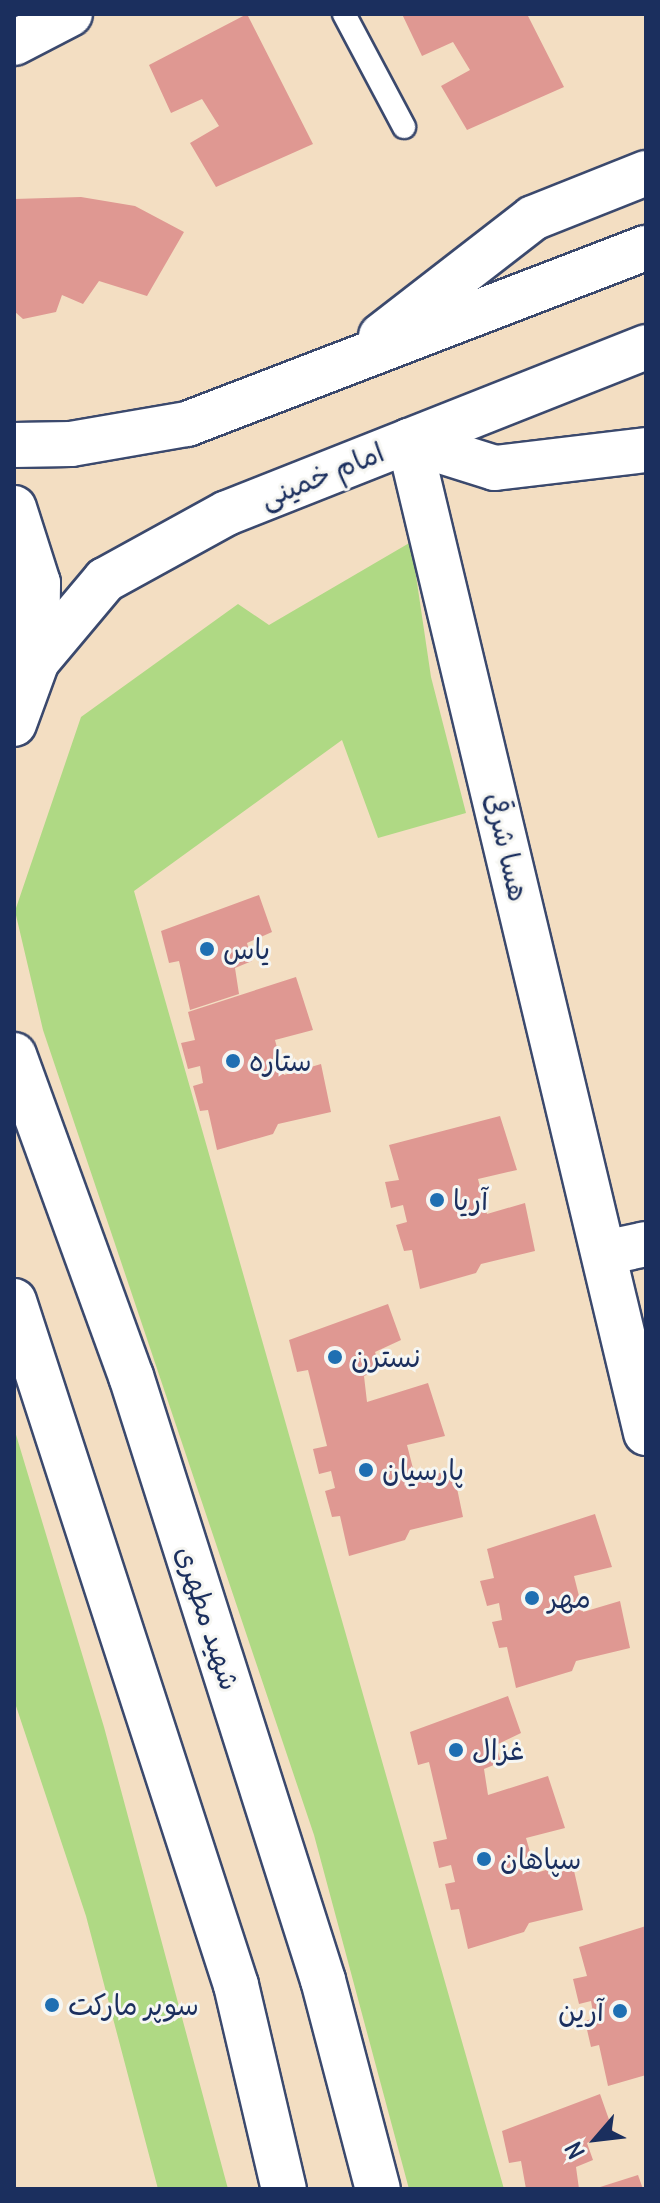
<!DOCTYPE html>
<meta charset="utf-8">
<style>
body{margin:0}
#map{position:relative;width:660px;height:2203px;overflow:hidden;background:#f3dec2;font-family:Delius,"Playpen Sans Arabic",sans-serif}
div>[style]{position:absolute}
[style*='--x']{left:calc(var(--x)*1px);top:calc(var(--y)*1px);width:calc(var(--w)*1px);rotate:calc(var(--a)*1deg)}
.green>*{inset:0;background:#afd984}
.building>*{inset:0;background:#df9892}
.roads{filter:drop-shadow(2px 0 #3b496d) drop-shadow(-2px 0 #3b496d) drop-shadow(0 2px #3b496d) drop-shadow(0 -2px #3b496d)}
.service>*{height:22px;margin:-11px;padding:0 11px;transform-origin:11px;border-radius:11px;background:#fff}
.minor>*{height:44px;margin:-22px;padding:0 22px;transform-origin:22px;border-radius:22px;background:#fff}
.tertiary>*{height:44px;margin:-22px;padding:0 22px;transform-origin:22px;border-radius:22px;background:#fff}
.secondary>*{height:44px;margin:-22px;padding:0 22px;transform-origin:22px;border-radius:22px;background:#fff}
.dots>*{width:22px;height:22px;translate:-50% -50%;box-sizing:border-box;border:4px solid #f6f6f2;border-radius:50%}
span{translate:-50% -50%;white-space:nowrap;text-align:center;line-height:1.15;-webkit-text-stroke:6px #f6f6f2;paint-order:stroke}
.street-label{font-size:28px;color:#1b2f5e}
.poi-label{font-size:28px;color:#1b2f5e}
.left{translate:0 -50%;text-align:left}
.right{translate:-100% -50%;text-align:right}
.frame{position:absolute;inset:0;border:16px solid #1b2f5e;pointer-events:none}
.north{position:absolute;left:556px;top:2099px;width:80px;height:80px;-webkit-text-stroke:6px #f6f6f2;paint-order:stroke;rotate:242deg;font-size:22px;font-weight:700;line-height:32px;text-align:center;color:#1b2f5e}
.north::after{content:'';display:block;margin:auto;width:28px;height:36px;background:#1b2f5e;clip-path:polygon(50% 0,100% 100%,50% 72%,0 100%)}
</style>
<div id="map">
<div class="green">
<i style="clip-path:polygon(411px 542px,431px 677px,466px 813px,378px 838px,342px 740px,134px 891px,504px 2189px,409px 2189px,314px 1835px,43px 1030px,15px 911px,81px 717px,238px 604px,269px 625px)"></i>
<i style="clip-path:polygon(14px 1428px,104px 1727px,228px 2189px,158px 2189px,86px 1916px,14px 1700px)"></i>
</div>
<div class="building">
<i style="clip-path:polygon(247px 14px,313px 144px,216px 187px,190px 143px,219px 126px,202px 99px,171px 113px,149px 65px)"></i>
<i style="clip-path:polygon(402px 14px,527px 14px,564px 87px,467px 130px,441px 86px,470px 70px,453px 42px,422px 56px)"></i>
<i style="clip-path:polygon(81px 197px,135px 206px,184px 232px,147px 296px,99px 281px,83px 304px,62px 295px,56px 312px,23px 319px,14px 311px,14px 199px)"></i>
<i style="clip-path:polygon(259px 895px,272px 932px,247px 943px,252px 961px,235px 968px,239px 994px,190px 1010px,179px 961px,169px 963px,161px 931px)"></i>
<i style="clip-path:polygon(296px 977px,313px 1030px,275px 1040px,284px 1075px,321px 1064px,331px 1112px,278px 1124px,273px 1134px,217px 1150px,208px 1110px,200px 1111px,193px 1086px,203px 1083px,200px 1066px,188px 1069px,181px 1043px,195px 1040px,188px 1012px)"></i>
<i style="clip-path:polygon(500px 1116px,517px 1170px,478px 1179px,487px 1214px,525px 1203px,535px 1251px,481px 1264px,476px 1273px,420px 1289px,412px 1250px,404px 1251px,396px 1225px,407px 1222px,403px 1205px,391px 1208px,385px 1182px,399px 1180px,389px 1145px)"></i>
<i style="clip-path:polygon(388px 1304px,401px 1340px,375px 1352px,381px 1369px,364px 1376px,367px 1402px,428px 1383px,445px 1436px,407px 1445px,416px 1480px,453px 1469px,463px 1517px,410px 1530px,405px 1540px,349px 1556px,340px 1516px,332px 1517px,325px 1491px,335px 1488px,331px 1471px,319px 1474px,313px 1449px,327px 1446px,308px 1370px,297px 1372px,289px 1340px)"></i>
<i style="clip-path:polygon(595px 1514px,612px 1567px,574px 1576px,583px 1612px,620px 1601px,630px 1648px,576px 1661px,572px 1671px,516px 1688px,507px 1647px,499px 1648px,492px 1622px,502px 1620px,499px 1603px,487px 1606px,480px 1581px,494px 1578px,487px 1549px)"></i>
<i style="clip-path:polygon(508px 1696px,521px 1733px,496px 1745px,501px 1762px,484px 1769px,488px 1795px,548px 1776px,565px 1828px,526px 1838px,536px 1873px,572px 1862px,583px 1910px,529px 1923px,524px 1932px,468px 1949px,459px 1909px,451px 1910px,445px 1884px,455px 1882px,451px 1865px,439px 1868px,433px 1842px,447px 1839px,429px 1762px,418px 1765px,410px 1732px)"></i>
<i style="clip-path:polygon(646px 1926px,646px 2075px,608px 2086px,599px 2045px,591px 2047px,585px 2021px,594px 2018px,591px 2001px,579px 2004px,573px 1979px,587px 1976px,579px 1947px)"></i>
<i style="clip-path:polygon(600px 2094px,613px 2131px,587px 2143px,593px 2160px,576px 2167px,579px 2189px,526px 2189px,521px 2161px,509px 2163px,502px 2131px)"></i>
<i style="clip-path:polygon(638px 2175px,643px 2189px,597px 2189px,597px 2188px)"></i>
</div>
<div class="roads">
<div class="service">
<i style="--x:344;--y:14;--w:128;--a:62"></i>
</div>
<div class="minor">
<i style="--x:409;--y:441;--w:1020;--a:76.56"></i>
<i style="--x:604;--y:1253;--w:43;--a:-12.1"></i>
</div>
<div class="tertiary">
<i style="--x:14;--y:43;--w:63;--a:-27.4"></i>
</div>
<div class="secondary">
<i style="--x:381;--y:336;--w:192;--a:-37.8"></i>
<i style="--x:533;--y:218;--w:122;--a:-21.7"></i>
<i style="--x:409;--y:441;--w:90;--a:17.4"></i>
<i style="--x:495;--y:468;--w:152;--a:-6.8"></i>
<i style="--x:14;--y:445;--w:57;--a:-1"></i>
<i style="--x:71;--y:444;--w:118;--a:-9.8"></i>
<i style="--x:187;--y:424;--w:492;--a:-21"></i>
<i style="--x:14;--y:508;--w:79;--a:72.3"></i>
<i style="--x:38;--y:583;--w:78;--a:90.7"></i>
<i style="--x:37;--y:661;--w:67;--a:110.1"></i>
<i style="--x:37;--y:661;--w:106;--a:-50"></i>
<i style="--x:105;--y:580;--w:139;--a:-28.8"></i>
<i style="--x:227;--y:513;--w:451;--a:-21.6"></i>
<i style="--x:14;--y:1055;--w:342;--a:70"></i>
<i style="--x:131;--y:1376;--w:634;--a:72.37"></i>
<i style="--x:323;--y:1980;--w:216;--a:75.3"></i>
<i style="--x:14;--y:1301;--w:719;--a:72.02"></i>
<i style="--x:236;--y:1985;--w:210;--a:76.8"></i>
</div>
</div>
<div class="dots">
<i style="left:207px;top:949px;background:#1f6fb2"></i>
<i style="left:233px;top:1061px;background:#1f6fb2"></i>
<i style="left:437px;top:1200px;background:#1f6fb2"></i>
<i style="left:335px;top:1357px;background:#1f6fb2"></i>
<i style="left:366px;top:1470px;background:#1f6fb2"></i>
<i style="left:532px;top:1598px;background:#1f6fb2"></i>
<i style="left:456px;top:1750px;background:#1f6fb2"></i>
<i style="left:484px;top:1859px;background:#1f6fb2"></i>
<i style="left:52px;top:2005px;background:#1f6fb2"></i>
<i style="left:620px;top:2011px;background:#1f6fb2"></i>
</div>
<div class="street-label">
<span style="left:322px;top:475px;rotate:-22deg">امام خمینی</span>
<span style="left:507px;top:847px;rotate:77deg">هسا شرقی</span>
<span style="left:208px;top:1618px;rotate:72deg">شهید مطهری</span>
</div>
<div class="poi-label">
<span class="left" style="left:223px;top:949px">یاس</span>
<span class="left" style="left:249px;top:1061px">ستاره</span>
<span class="left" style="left:453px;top:1200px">آریا</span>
<span class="left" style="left:351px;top:1357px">نسترن</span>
<span class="left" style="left:382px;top:1470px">پارسیان</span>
<span class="left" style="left:548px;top:1598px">مهر</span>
<span class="left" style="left:472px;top:1750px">غزال</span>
<span class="left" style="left:500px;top:1859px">سپاهان</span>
<span class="left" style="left:68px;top:2005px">سوپر مارکت</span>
<span class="right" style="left:604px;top:2011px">آرین</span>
</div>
<div class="frame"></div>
<div class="north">N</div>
</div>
